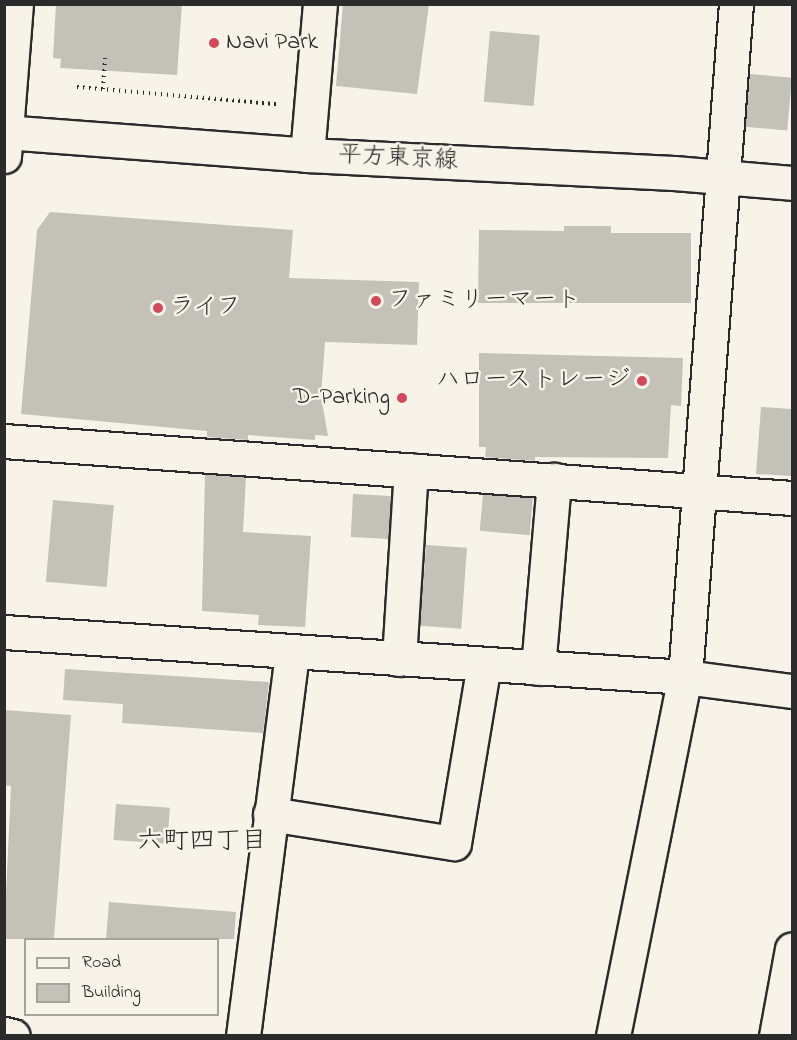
<!DOCTYPE html>
<meta charset="utf-8">
<style>
body{margin:0}
#map{position:relative;width:797px;height:1040px;overflow:hidden;background:#f7f3e8;font-family:"Indie Flower","Klee One",sans-serif}
div>[style]{position:absolute}
[style*='--x']{left:calc(var(--x)*1px);top:calc(var(--y)*1px);width:calc(var(--w)*1px);rotate:calc(var(--a)*1deg)}
.building>*{inset:0;background:#c4c1b9;transform-origin:0 0}
.path>*{height:4px;margin-top:-2px;transform-origin:0;background:repeating-linear-gradient(90deg,#2b2b2b 0 1.5px,transparent 0 6px)}
.roads{filter:drop-shadow(2px 0 #2b2b2b) drop-shadow(-2px 0 #2b2b2b) drop-shadow(0 2px #2b2b2b) drop-shadow(0 -2px #2b2b2b)}
.minor>*{height:33px;margin:-16.5px;padding:0 16.5px;transform-origin:16.5px;border-radius:16.5px;background:#f7f3e8}
.major>*{height:33px;margin:-16.5px;padding:0 16.5px;transform-origin:16.5px;border-radius:16.5px;background:#f7f3e8}
.dots>*{width:16px;height:16px;translate:-50% -50%;box-sizing:border-box;border:3px solid #f7f3e8;border-radius:50%}
span{translate:-50% -50%;white-space:nowrap;text-align:center;line-height:1.15;-webkit-text-stroke:5px #f7f3e8;paint-order:stroke}
.poi-label{font-size:24px;color:#2b2b2b}
.left{translate:0 -50%;text-align:left}
.right{translate:-100% -50%;text-align:right}
.street-label{font-size:24px;color:#2b2b2b}
.neighbourhood-label{font-size:26px;color:#2b2b2b}
.frame{position:absolute;inset:0;border:6px solid #2b2b2b;pointer-events:none}
.legend{position:absolute;left:24px;top:938px;width:195px;height:78px;box-sizing:border-box;background:#f7f3e8;border:2px solid #a5a39c;margin:0;padding:8px 10px;list-style:none;font-size:18px;color:#2b2b2b}
.legend li{display:flex;align-items:center;gap:12px;height:30px}
.legend b{width:30px;border:2px solid #a5a39c}
</style>
<div id="map">
<div class="building">
<i style="clip-path:polygon(56px 4px,182px 4px,177px 75px,60px 68px,61px 59px,53px 58px)"></i>
<i style="clip-path:polygon(343px 4px,429px 4px,417px 94px,336px 86px)"></i>
<i style="left:490px;top:31px;width:50px;height:71px;rotate:5deg"></i>
<i style="left:750px;top:74px;width:42px;height:53px;rotate:5deg"></i>
<i style="clip-path:polygon(50px 212px,293px 230px,289px 278px,419px 282px,417px 345px,325px 342px,321px 396px,328px 436px,315px 435px,315px 440px,248px 435px,248px 440px,207px 437px,207px 431px,21px 414px,37px 230px)"></i>
<i style="clip-path:polygon(564px 226px,611px 226px,611px 233px,691px 233px,691px 303px,478px 303px,479px 230px,564px 231px)"></i>
<i style="clip-path:polygon(479px 353px,683px 358px,681px 406px,671px 405px,668px 458px,535px 457px,535px 461px,485px 457px,486px 447px,479px 447px)"></i>
<i style="clip-path:polygon(761px 407px,792px 409px,792px 476px,756px 474px)"></i>
<i style="clip-path:polygon(205px 474px,246px 477px,243px 532px,311px 536px,305px 627px,258px 625px,259px 615px,202px 611px)"></i>
<i style="left:353px;top:494px;width:38px;height:43px;rotate:3deg"></i>
<i style="left:483px;top:494px;width:50px;height:37px;rotate:5deg"></i>
<i style="left:53px;top:500px;width:61px;height:82px;rotate:5deg"></i>
<i style="left:426px;top:545px;width:41px;height:81px;rotate:4deg"></i>
<i style="clip-path:polygon(65px 669px,269px 682px,263px 733px,122px 723px,123px 704px,63px 700px)"></i>
<i style="clip-path:polygon(4px 710px,71px 715px,54px 939px,4px 939px,11px 786px,4px 785px)"></i>
<i style="left:116px;top:804px;width:54px;height:36px;rotate:4deg"></i>
<i style="clip-path:polygon(109px 902px,236px 912px,234px 939px,106px 939px)"></i>
</div>
<div class="path">
<i style="--x:77;--y:87;--w:201;--a:4.9"></i>
<i style="--x:103;--y:89;--w:31;--a:-86"></i>
</div>
<div class="roads">
<div class="minor">
<i style="--x:307;--y:155;--w:152;--a:-85.1"></i>
<i style="--x:4;--y:156;--w:152;--a:-85.5"></i>
<i style="--x:4;--y:441;--w:790;--a:4.14"></i>
<i style="--x:4;--y:632;--w:682;--a:3.78"></i>
<i style="--x:685;--y:677;--w:108;--a:7.5"></i>
<i style="--x:399;--y:659;--w:189;--a:-86.4"></i>
<i style="--x:538;--y:668;--w:189;--a:-85.1"></i>
<i style="--x:270;--y:814;--w:186;--a:9"></i>
<i style="--x:454;--y:843;--w:181;--a:-80.5"></i>
<i style="--x:4;--y:1034;--w:9;--a:13"></i>
<i style="--x:243;--y:1036;--w:387;--a:-82.7"></i>
<i style="--x:613;--y:1036;--w:366;--a:-78.7"></i>
<i style="--x:685;--y:677;--w:675;--a:-85.67"></i>
<i style="--x:776;--y:1036;--w:88;--a:-79.6"></i>
</div>
<div class="major">
<i style="--x:4;--y:132;--w:304;--a:4.3"></i>
<i style="--x:307;--y:155;--w:367;--a:2.8"></i>
<i style="--x:674;--y:173;--w:118;--a:4.8"></i>
</div>
</div>
<div class="dots">
<i style="left:214px;top:43px;background:#d1495b"></i>
<i style="left:376px;top:301px;background:#d1495b"></i>
<i style="left:158px;top:308px;background:#d1495b"></i>
<i style="left:642px;top:381px;background:#d1495b"></i>
<i style="left:402px;top:398px;background:#d1495b"></i>
</div>
<div class="poi-label">
<span class="left" style="left:226px;top:43px">Navi Park</span>
<span class="left" style="left:388px;top:301px">ファミリーマート</span>
<span class="left" style="left:170px;top:308px">ライフ</span>
<span class="right" style="left:630px;top:381px">ハローストレージ</span>
<span class="right" style="left:390px;top:398px">D-Parking</span>
</div>
<div class="street-label">
<span style="left:398px;top:159px;rotate:3deg">平方東京線</span>
</div>
<div class="neighbourhood-label">
<span style="left:202px;top:843px">六町四丁目</span>
</div>
<div class="frame"></div>
<ul class="legend">
<li><b style="height:8px;background:#f7f3e8"></b>Road</li>
<li><b style="height:16px;background:#c4c1b9"></b>Building</li>
</ul>
</div>
